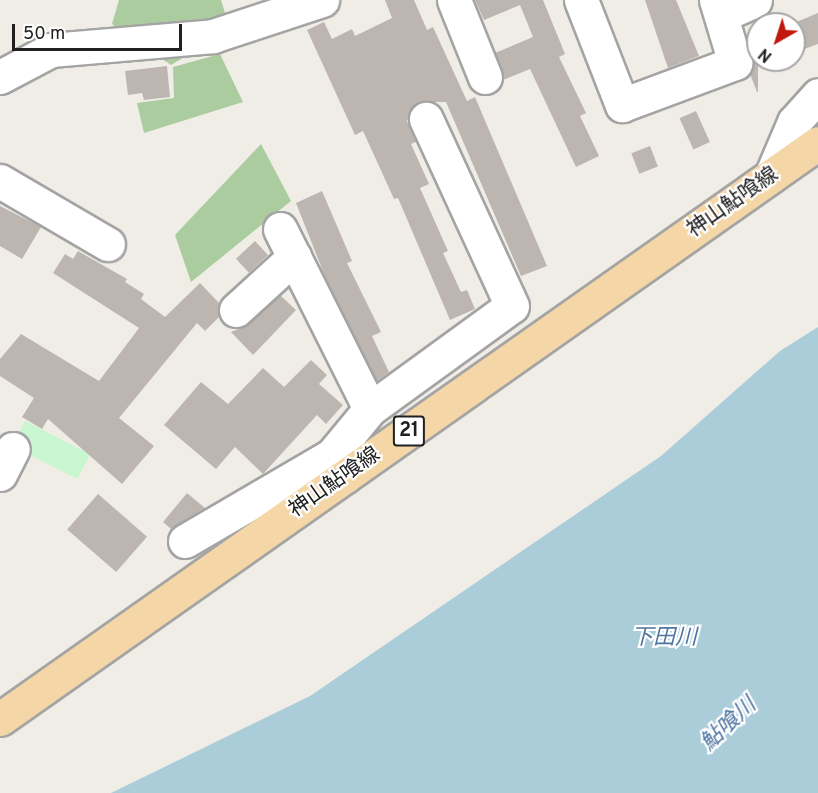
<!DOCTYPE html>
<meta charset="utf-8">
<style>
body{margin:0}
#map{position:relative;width:818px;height:793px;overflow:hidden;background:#f0ede7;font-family:Overpass,"Noto Sans JP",sans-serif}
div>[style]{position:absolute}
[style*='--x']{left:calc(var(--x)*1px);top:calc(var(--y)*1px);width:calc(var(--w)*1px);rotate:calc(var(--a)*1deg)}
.forest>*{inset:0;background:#aacc9f}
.park>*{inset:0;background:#c8f6ce;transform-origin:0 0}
.water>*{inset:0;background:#abcdda}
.building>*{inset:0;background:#bdb6b0;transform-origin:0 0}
.roads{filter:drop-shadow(2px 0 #a4a4a4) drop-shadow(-2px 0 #a4a4a4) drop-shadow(0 2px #a4a4a4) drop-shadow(0 -2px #a4a4a4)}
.minor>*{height:33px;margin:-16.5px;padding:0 16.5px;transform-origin:16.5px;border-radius:16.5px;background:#fff}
.major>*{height:33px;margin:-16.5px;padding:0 16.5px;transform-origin:16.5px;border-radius:16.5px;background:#f5d7a7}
span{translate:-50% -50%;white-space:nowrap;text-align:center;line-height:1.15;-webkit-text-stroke:4.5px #fff;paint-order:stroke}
.shield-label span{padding:2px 4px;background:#fff;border:2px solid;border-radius:4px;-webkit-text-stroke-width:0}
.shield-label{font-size:20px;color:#202020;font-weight:700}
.street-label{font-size:21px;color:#202020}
.water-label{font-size:22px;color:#5075a1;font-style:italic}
.north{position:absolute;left:746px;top:12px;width:60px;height:60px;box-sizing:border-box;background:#fff;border:2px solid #a6a6a6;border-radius:50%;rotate:219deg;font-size:16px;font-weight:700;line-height:24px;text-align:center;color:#202020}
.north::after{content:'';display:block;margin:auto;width:21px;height:27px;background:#c0170f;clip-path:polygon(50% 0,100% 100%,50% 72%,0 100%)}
.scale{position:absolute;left:12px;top:24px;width:170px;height:27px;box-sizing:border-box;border:3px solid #202020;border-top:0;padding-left:8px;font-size:18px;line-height:21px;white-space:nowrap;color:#202020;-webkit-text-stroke:4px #fff;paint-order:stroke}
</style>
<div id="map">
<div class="forest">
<i style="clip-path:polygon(119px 0,221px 0,225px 13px,208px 43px,171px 65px,112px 24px)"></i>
<i style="clip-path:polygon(220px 54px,243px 102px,144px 133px,137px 103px,174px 98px,173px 67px)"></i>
<i style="clip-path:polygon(261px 144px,291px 201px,191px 282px,175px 235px)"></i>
</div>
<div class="park">
<i style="left:25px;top:421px;width:73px;height:28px;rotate:27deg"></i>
</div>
<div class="water">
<i style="clip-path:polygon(818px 327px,818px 793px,111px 793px,310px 696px,661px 456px,780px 351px)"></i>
</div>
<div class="building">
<i style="clip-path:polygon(385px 0,414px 0,427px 30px,433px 27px,467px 101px,475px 97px,547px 266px,521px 276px,446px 102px,418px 102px,407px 121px,416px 142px,411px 144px,429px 184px,420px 188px,448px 251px,443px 253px,461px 292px,467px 290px,475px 309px,450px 320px,398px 198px,394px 199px,363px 131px,355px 135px,307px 30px,324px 22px,332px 39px,352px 29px,355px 36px,392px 18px)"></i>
<i style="clip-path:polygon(475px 0,543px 0,565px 54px,559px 57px,586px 113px,580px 116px,599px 156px,576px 167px,530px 69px,503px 80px,495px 53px,533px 37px,520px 5px,484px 20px)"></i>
<i style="clip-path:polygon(645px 0,676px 0,699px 56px,668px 68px)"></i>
<i style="clip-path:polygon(818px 13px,818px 44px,794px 53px,794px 23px)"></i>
<i style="clip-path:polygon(758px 31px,758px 92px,757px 92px,750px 74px,753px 58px,746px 35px)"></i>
<i style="clip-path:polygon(167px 66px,170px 97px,144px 100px,142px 93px,128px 95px,125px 71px)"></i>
<i style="left:696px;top:111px;width:34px;height:18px;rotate:66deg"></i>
<i style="left:650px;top:146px;width:22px;height:20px;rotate:69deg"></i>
<i style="clip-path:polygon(322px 191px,352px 261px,347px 263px,381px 332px,372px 336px,389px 372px,377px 381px,328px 284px,296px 203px)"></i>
<i style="clip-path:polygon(0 206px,41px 227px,22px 259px,0 246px)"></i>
<i style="left:255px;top:241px;width:19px;height:26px;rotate:47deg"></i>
<i style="clip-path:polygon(78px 251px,127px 279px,125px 282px,144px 294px,141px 299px,165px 317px,200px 283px,219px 303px,219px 317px,205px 331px,197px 323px,119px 418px,154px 446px,122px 484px,48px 419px,42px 429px,22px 417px,34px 398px,0 376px,0 359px,21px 334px,99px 381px,139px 328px,53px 273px,65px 254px,73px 259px)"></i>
<i style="clip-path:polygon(280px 295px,296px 310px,253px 355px,231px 332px,249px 324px)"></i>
<i style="clip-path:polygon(311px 360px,327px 375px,319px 384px,343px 405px,326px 424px,317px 415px,263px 474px,235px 447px,216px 469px,164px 425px,201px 382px,228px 404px,263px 368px,284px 387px)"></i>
<i style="clip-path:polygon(187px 493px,205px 508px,171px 529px,163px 522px)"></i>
<i style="left:98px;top:494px;width:65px;height:47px;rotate:41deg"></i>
</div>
<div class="roads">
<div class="minor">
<i style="--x:454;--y:0;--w:83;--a:68.1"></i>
<i style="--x:581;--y:0;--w:113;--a:68.7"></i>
<i style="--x:622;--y:105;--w:121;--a:-20.4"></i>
<i style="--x:735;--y:63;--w:66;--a:-106.8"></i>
<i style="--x:722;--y:15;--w:36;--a:-24"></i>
<i style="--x:0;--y:77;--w:58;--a:-27.9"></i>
<i style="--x:51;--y:50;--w:163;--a:-4.9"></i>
<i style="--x:213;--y:36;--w:115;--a:-18.3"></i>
<i style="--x:771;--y:176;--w:59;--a:-66.9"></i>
<i style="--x:794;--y:122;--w:36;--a:-48"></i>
<i style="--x:0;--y:181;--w:125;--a:30.3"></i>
<i style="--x:280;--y:229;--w:201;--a:63.4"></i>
<i style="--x:370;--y:409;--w:60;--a:129.6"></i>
<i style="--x:332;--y:455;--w:25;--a:58"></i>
<i style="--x:236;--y:310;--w:79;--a:-42.4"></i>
<i style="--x:370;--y:409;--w:175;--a:-36"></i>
<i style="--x:512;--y:306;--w:206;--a:-114.7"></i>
<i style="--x:0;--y:474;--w:28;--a:-63"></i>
<i style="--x:185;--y:541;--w:170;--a:-30.3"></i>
</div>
<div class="major">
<i style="--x:0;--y:719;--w:1000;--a:-35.15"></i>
</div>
</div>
<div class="shield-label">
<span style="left:409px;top:431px">21</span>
</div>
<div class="street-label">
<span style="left:733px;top:203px;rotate:-35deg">神山鮎喰線</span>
<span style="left:335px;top:483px;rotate:-35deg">神山鮎喰線</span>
</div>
<div class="water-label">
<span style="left:664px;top:639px">下田川</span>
<span style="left:729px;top:725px;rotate:-43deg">鮎喰川</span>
</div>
<div class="north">N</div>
<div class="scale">50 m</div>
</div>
